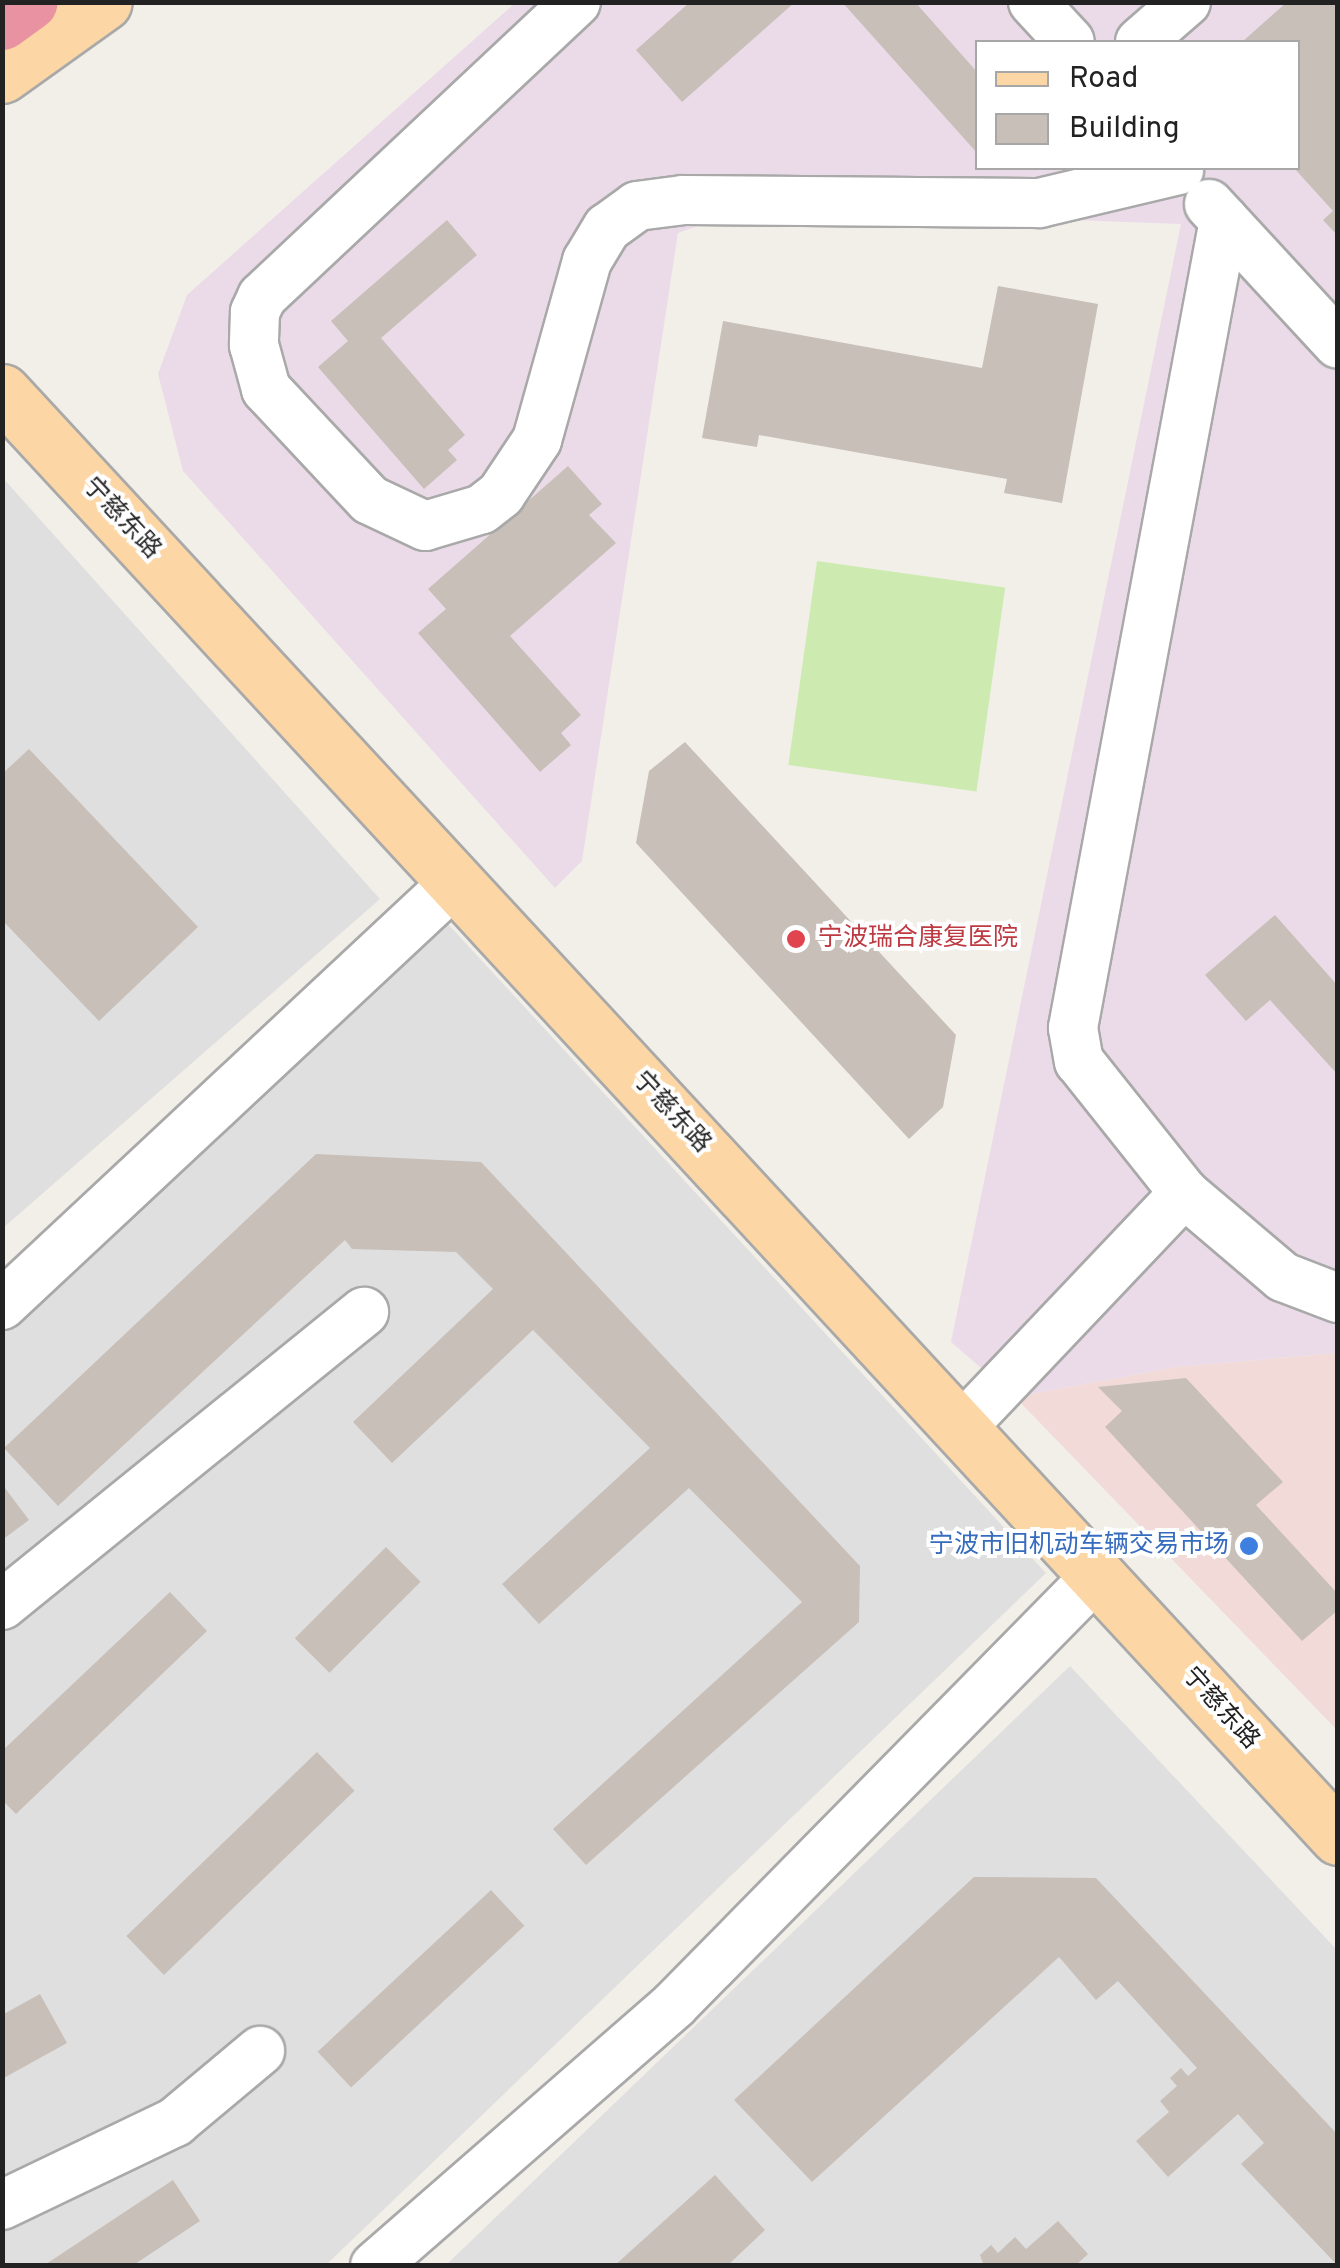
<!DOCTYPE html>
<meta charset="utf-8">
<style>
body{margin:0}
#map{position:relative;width:1340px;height:2268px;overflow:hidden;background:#f2efe9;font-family:Overpass,"Noto Sans SC",sans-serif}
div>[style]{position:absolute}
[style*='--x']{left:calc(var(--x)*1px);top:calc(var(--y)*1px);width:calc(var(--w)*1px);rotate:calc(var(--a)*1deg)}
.residential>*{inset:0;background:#e0dfdf}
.commercial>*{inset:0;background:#f2dad9}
.industrial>*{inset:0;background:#ebdbe8}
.grass>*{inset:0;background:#cdebb0;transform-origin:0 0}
.building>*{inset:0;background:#c7bfb8;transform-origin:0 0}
.roads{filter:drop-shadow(2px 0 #a9a9a9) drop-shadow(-2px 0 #a9a9a9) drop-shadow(0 2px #a9a9a9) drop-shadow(0 -2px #a9a9a9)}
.minor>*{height:48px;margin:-24px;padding:0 24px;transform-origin:24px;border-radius:24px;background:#fff}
.major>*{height:55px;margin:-27.5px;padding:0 27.5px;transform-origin:27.5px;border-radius:27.5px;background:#fcd6a4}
.highway>*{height:55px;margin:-27.5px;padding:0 27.5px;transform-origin:27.5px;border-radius:27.5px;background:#e892a2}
.dots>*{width:28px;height:28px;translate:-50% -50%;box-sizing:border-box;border:5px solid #fff;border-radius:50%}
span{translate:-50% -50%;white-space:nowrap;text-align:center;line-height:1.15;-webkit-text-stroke:8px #fff;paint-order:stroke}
.street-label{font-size:25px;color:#222}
.health-label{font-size:25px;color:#be3a42}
.left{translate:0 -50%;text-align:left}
.shop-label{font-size:25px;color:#366cbe}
.right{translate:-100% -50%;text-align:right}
.frame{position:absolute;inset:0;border:5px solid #222;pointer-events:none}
.legend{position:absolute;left:975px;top:40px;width:325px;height:130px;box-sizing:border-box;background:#fff;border:2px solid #a7a7a7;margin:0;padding:12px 18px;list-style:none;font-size:30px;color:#222}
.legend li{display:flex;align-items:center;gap:20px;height:50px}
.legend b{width:50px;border:2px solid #a7a7a7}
</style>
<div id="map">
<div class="residential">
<i style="clip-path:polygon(2px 477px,380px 899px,3px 1228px,2px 1228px)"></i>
<i style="clip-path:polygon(448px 924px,1046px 1573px,326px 2265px,3px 2266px,3px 1332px)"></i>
<i style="clip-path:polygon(1070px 1666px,1337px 1950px,1337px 2265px,445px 2266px)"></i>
</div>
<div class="commercial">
<i style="clip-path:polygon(1337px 1353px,1337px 1730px,1015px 1397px,1176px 1367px)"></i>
</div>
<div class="industrial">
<i style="clip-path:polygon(evenodd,515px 3px,1337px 3px,1337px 1353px,1176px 1367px,1015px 1397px,951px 1342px,1181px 224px,748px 208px,678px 233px,582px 861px,555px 888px,183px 471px,158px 374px,187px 295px,515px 3px,978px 42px,1298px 42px,1298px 168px,978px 168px,978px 42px)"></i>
</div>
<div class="grass">
<i style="left:817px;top:561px;width:190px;height:206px;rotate:8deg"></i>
</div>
<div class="building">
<i style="clip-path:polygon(690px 2px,795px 2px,682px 102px,636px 50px)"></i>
<i style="clip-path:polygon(842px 2px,915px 2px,978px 73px,978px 154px)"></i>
<i style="clip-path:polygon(1287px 2px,1338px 2px,1338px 236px,1323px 220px,1333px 211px,1294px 168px,1298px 42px,1242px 42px)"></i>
<i style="clip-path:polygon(447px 220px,477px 255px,381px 338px,465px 435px,448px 450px,457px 460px,424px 489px,318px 367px,348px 341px,331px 321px)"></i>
<i style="clip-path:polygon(998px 286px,1098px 304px,1062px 503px,1004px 493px,1007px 479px,759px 435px,757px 447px,702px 438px,723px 321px,982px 368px)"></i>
<i style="clip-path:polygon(568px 466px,602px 504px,589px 515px,616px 543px,510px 636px,581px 715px,561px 733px,571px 745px,540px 772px,418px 633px,446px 609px,428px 589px)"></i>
<i style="clip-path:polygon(685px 742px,956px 1035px,943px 1107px,909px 1139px,636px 843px,649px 771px)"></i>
<i style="clip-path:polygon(29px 749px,198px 927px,99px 1021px,2px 920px,2px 774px)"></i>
<i style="clip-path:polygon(1275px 915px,1338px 986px,1338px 1075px,1270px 1000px,1246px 1021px,1205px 975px)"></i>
<i style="clip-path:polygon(316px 1154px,481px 1162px,860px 1566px,859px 1622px,586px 1865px,553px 1829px,802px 1602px,689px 1488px,539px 1624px,502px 1584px,650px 1448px,533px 1330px,392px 1463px,353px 1422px,493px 1289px,456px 1252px,352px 1249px,345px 1240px,58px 1506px,4px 1448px)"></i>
<i style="clip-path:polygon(1186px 1378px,1283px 1482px,1256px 1505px,1338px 1594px,1338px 1610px,1302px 1641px,1105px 1427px,1122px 1411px,1098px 1387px)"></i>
<i style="clip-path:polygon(2px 1484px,29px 1520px,2px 1540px)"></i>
<i style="left:386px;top:1547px;width:49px;height:129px;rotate:45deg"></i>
<i style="clip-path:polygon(170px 1592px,207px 1631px,16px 1814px,2px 1800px,2px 1751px)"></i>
<i style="left:317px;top:1752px;width:54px;height:265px;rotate:46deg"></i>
<i style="clip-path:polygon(974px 1877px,1096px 1878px,1338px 2135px,1338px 2266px,1241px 2164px,1264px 2143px,1238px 2114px,1168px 2177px,1136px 2141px,1169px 2112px,1160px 2101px,1177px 2086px,1170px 2078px,1181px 2068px,1188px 2076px,1197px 2068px,1118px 1981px,1096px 2000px,1059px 1957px,812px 2182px,734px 2100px)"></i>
<i style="left:491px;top:1890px;width:49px;height:237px;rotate:47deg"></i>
<i style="clip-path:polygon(40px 1994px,67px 2043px,2px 2079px,2px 2015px)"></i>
<i style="clip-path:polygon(715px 2175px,765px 2230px,727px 2266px,614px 2266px)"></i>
<i style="clip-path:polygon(173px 2180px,200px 2221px,132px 2266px,43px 2266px)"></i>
<i style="clip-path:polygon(1058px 2221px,1088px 2254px,1075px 2266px,984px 2266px,980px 2255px,991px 2245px,998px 2253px,1015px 2237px,1026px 2249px)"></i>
</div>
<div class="roads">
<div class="minor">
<i style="--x:576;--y:2;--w:431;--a:136.8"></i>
<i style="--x:262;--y:297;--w:17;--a:115"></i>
<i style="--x:255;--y:312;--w:33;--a:92"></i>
<i style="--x:254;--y:345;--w:46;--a:74.7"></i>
<i style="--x:266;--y:389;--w:152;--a:46.9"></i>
<i style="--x:370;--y:500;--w:61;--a:25.3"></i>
<i style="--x:425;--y:526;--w:59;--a:-16.6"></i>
<i style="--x:482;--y:509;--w:24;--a:-38"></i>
<i style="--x:501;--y:494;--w:65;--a:-56.3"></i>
<i style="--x:537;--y:440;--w:186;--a:-74.4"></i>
<i style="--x:587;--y:261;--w:39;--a:-59"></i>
<i style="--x:607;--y:228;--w:37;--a:-36"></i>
<i style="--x:637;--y:206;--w:46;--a:-7.4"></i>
<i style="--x:683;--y:200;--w:356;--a:0.5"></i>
<i style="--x:1039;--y:203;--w:144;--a:-13.3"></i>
<i style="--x:1033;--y:2;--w:54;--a:47.2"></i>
<i style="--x:1140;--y:42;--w:61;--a:-41"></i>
<i style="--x:1209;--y:204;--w:190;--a:47.3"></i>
<i style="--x:1224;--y:220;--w:822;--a:100.59"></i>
<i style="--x:1073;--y:1028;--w:34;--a:80"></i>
<i style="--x:1079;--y:1061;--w:169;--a:51.5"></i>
<i style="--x:1184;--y:1193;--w:130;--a:40.3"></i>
<i style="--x:1283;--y:1277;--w:59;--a:20.9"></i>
<i style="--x:2;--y:1305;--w:621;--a:-43.04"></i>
<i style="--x:962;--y:1427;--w:323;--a:-46.5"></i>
<i style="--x:2;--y:1605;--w:466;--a:-39"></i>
<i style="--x:2;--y:2205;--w:192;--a:-25.6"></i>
<i style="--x:175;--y:2122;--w:111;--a:-39.9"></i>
<i style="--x:375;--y:2266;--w:397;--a:-41.1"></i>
<i style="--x:674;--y:2005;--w:605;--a:-45.47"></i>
</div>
<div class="major">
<i style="--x:2;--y:75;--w:125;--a:-35.6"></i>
<i style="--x:2;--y:392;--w:1968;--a:47.24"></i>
</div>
<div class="highway">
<i style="--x:2;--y:22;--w:34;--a:-36"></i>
</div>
</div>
<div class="dots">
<i style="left:796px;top:939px;background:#e0444e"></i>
<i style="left:1249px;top:1546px;background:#3f7fe0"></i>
</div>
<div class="street-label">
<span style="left:121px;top:519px;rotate:47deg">宁慈东路</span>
<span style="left:671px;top:1113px;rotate:47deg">宁慈东路</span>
<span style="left:1220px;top:1709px;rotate:48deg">宁慈东路</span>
</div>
<div class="health-label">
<span class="left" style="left:818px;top:939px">宁波瑞合康复医院</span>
</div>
<div class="shop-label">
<span class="right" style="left:1229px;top:1546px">宁波市旧机动车辆交易市场</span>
</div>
<div class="frame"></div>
<ul class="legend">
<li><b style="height:12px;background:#fcd6a4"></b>Road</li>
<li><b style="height:28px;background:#c7bfb8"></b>Building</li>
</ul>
</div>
